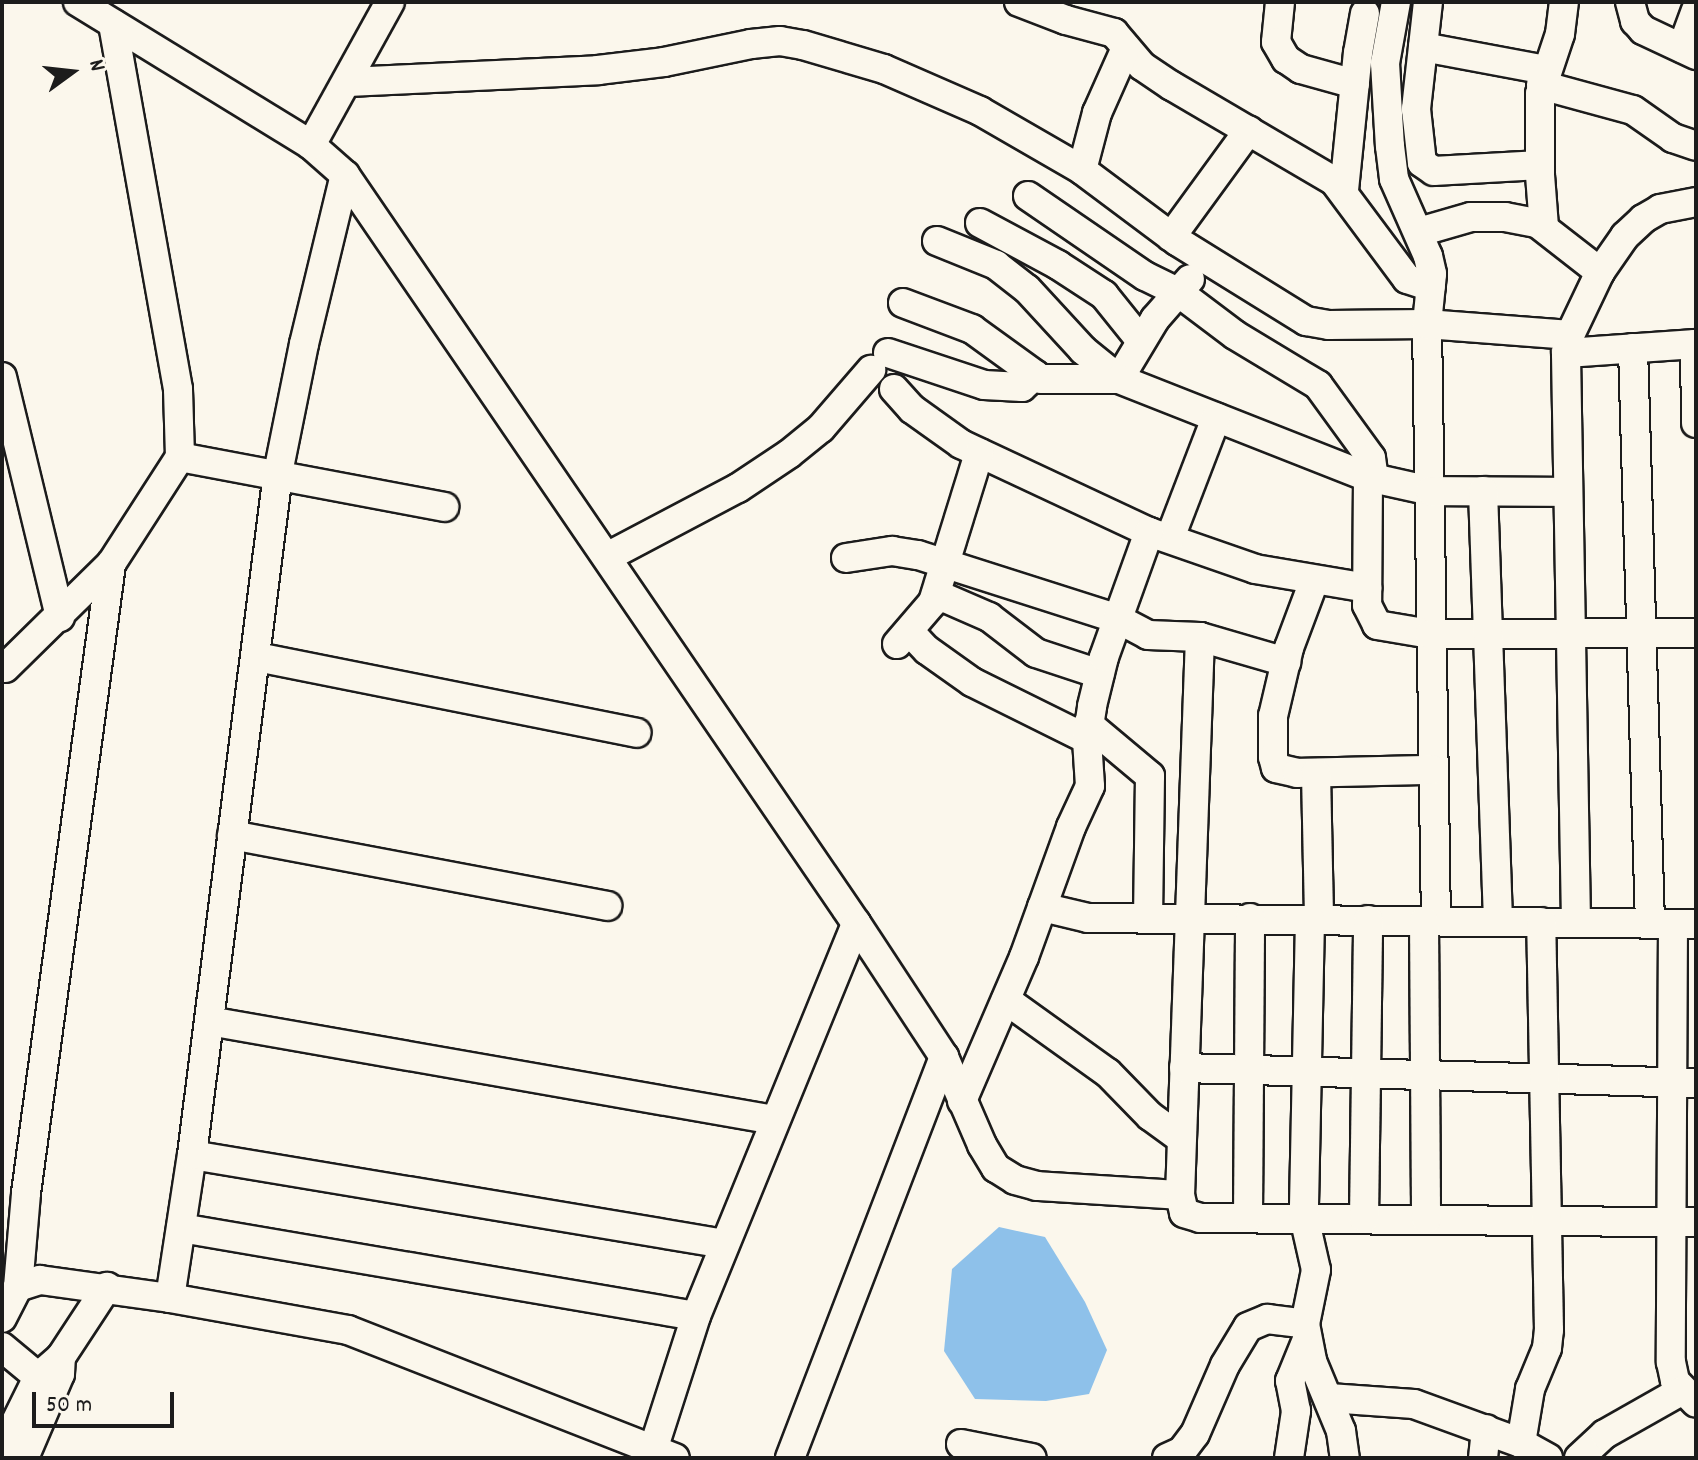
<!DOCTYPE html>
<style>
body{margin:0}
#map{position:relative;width:1698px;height:1460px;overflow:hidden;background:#fbf7ec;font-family:Dekko,sans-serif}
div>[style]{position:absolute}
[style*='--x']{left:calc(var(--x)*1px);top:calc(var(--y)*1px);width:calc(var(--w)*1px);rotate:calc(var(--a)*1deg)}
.water>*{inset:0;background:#8ec1ea}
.roads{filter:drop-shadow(2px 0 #1c1c1c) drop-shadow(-2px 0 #1c1c1c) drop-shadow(0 2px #1c1c1c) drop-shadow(0 -2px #1c1c1c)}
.minor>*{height:28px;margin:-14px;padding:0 14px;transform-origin:14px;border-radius:14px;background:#fbf7ec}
span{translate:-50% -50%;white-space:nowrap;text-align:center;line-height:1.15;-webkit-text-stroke:6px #fbf7ec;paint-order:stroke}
.frame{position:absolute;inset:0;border:4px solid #1c1c1c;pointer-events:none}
.north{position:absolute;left:32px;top:32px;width:80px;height:80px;-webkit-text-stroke:6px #fbf7ec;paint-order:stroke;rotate:75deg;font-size:22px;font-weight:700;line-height:32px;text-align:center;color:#1c1c1c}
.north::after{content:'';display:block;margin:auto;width:28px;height:36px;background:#1c1c1c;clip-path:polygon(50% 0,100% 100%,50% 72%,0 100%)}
.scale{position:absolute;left:32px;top:1392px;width:142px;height:36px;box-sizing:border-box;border:4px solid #1c1c1c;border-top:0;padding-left:10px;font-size:24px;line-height:28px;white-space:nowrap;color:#1c1c1c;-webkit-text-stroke:6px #fbf7ec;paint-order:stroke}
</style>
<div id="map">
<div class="water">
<i style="clip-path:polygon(999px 1227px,1045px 1237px,1085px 1302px,1107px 1350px,1089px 1394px,1046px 1401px,975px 1399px,944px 1351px,952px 1269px)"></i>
</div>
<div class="roads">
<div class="minor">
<i style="--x:78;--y:2;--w:273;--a:31.5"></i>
<i style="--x:311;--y:145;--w:45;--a:41.4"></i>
<i style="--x:345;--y:175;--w:906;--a:55.66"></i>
<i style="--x:856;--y:923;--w:160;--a:56.7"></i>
<i style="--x:944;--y:1057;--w:96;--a:66.6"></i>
<i style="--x:982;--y:1145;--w:27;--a:59"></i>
<i style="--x:996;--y:1168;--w:22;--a:32"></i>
<i style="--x:1015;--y:1180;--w:23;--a:15"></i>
<i style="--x:1037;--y:1186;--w:143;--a:3.6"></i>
<i style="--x:1019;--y:2;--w:50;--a:21"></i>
<i style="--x:1066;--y:20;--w:50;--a:15.2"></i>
<i style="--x:1114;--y:33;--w:43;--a:49.7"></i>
<i style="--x:1142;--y:66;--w:36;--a:34"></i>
<i style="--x:1172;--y:86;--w:188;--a:30.4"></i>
<i style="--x:1334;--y:181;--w:122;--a:53.3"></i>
<i style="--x:1407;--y:279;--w:25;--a:18"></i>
<i style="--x:1280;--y:2;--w:40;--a:95.7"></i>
<i style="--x:1276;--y:42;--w:20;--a:60"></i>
<i style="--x:1286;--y:59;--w:18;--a:34"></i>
<i style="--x:1301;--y:69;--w:56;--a:15.5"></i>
<i style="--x:1396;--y:2;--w:62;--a:100.2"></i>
<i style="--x:1385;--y:63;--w:83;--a:86.6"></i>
<i style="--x:1390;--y:146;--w:33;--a:83"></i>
<i style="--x:1394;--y:179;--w:84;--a:66.2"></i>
<i style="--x:1428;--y:256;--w:18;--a:77"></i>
<i style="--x:1432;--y:274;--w:50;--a:95.7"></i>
<i style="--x:1427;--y:324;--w:597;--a:89.14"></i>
<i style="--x:1428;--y:2;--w:108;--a:96.4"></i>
<i style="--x:1416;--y:109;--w:54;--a:83.7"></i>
<i style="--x:1422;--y:163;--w:14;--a:34"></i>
<i style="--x:1434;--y:171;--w:106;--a:-3.2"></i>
<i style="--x:1630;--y:2;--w:20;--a:75"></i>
<i style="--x:1635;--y:21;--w:12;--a:48"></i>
<i style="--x:1643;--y:30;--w:59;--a:25.3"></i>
<i style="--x:1423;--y:47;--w:125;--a:10.6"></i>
<i style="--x:1682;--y:48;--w:40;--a:-69.8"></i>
<i style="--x:348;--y:82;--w:250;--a:-2.7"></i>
<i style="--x:598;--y:70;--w:66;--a:-6.9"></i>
<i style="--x:664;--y:62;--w:89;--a:-11.7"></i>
<i style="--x:751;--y:44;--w:29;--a:-6"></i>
<i style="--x:780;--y:41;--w:23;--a:10"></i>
<i style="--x:803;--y:45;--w:84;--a:16.5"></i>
<i style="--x:884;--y:69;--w:105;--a:23.6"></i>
<i style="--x:980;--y:111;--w:118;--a:30"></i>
<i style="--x:1082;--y:170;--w:119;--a:36.8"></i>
<i style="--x:1177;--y:241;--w:152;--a:31.8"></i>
<i style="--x:1306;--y:321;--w:23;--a:10"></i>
<i style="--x:1329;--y:325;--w:98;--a:-0.6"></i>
<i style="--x:1427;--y:324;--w:143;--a:4.4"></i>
<i style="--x:1541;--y:85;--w:95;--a:15.2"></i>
<i style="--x:1633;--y:110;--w:49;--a:35"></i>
<i style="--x:1673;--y:138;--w:24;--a:19"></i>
<i style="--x:311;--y:145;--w:163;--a:-61.1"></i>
<i style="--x:1082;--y:170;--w:59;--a:-75.3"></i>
<i style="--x:1097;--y:113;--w:71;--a:-66"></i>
<i style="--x:1344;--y:190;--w:138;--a:-84.2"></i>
<i style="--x:1358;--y:53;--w:40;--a:-80"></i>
<i style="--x:1028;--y:196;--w:142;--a:34.4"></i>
<i style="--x:1145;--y:276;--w:37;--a:26"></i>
<i style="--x:1178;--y:292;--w:71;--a:37"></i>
<i style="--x:1235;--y:335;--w:97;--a:31.1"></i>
<i style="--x:1318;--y:385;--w:90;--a:54"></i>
<i style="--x:1371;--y:458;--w:21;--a:82"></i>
<i style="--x:980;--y:223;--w:89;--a:28.3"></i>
<i style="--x:1058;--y:265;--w:55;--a:33.1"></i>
<i style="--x:1104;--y:295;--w:59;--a:51.2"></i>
<i style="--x:1544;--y:227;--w:52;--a:-94.4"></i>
<i style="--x:1540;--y:175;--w:81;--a:-90"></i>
<i style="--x:1540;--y:94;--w:63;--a:-71.6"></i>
<i style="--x:1560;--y:34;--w:32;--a:-83"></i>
<i style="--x:1419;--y:232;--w:54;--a:-16.1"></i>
<i style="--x:1471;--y:217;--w:34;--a:0"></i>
<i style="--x:1505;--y:217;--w:33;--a:11"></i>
<i style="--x:1537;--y:223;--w:80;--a:37.9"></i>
<i style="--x:1171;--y:237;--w:132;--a:-53.9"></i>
<i style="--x:937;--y:241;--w:64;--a:22.1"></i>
<i style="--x:996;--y:265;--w:39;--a:38"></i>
<i style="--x:1027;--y:289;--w:83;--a:47.4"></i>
<i style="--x:1083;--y:350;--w:46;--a:38.9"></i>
<i style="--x:1119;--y:379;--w:70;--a:-59"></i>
<i style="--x:1155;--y:319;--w:53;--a:-48.8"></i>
<i style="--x:903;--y:303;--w:74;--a:20.6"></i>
<i style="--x:972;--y:329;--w:85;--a:35.9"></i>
<i style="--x:1041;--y:379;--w:78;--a:0"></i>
<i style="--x:1119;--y:379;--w:268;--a:21.5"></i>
<i style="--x:1368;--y:477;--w:65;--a:12.5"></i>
<i style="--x:1431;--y:491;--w:135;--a:0.4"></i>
<i style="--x:1695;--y:344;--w:79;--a:89.3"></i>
<i style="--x:1633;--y:348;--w:575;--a:88.31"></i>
<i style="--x:888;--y:353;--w:101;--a:18.4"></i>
<i style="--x:984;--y:385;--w:38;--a:3"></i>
<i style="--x:1022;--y:387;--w:18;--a:-43"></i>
<i style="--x:1566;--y:353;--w:130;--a:-4"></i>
<i style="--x:2;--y:377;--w:247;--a:76.4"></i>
<i style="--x:894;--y:389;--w:27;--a:48"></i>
<i style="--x:912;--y:409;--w:60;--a:35.5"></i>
<i style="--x:961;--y:444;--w:208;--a:25.1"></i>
<i style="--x:1149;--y:532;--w:112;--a:19.2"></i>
<i style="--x:1255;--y:569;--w:114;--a:9.6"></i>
<i style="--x:180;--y:457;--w:269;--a:10.7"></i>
<i style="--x:1368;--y:477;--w:128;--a:90.4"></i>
<i style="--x:1367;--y:605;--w:22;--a:63"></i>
<i style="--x:1377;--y:625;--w:54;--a:9.6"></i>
<i style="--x:1430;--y:634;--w:266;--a:-0.2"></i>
<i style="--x:1483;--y:491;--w:431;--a:88"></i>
<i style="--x:1170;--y:538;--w:129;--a:-69"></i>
<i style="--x:607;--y:557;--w:148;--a:-27.8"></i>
<i style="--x:738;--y:488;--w:61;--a:-33.7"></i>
<i style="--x:789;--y:454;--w:41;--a:-39.1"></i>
<i style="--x:821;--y:428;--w:77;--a:-49.2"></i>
<i style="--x:846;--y:558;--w:47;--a:-8.7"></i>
<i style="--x:892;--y:551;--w:26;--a:9"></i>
<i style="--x:918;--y:555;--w:210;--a:17.7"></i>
<i style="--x:1118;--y:619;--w:34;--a:28"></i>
<i style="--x:1148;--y:635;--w:52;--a:2.2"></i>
<i style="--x:1200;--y:637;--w:90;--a:16.2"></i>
<i style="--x:1314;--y:581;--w:72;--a:110.5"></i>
<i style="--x:1289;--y:648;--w:70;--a:103.2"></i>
<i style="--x:1273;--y:716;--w:41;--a:90"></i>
<i style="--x:1273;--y:757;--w:11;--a:75"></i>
<i style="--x:1276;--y:768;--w:22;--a:13"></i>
<i style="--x:1297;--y:773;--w:135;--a:-1.3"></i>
<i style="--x:936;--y:594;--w:58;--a:23.5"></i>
<i style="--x:989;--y:617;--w:59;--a:37.5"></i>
<i style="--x:1036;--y:653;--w:67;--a:18.2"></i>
<i style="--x:909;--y:631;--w:26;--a:47"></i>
<i style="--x:927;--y:650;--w:55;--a:35.4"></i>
<i style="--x:972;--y:682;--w:128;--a:26.4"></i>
<i style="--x:1200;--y:637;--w:558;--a:92.05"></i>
<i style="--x:1180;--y:1195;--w:18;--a:77"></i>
<i style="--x:1184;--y:1213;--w:17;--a:17"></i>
<i style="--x:1200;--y:1218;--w:496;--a:0.5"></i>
<i style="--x:897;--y:644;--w:55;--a:-49.4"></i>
<i style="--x:933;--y:602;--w:156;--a:-72.8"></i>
<i style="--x:257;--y:657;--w:387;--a:11.3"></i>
<i style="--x:5;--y:668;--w:148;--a:-44.5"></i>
<i style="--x:111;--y:564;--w:127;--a:-57.2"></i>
<i style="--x:180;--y:457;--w:68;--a:-91.7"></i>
<i style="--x:178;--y:389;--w:371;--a:-100.1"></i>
<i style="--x:1088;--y:724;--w:81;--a:40"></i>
<i style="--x:1150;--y:776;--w:141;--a:90.8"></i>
<i style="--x:1316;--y:773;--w:146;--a:88.8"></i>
<i style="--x:232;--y:835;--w:382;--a:10.7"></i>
<i style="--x:1042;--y:907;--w:47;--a:13.4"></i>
<i style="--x:1088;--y:918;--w:608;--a:0.57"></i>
<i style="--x:1310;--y:919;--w:298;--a:91.2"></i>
<i style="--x:1304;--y:1217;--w:54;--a:77.2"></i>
<i style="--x:1316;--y:1270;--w:55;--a:101.5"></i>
<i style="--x:1305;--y:1324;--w:38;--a:79"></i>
<i style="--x:1312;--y:1361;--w:76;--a:67.5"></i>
<i style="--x:1341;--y:1431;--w:27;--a:82"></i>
<i style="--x:1424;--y:921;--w:298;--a:89.6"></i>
<i style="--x:1576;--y:922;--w:569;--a:-91.01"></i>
<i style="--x:1566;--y:353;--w:18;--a:-77"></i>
<i style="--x:1570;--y:335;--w:70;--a:-64.5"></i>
<i style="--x:1600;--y:272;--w:44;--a:-55.2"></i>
<i style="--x:1625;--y:236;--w:25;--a:-43"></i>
<i style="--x:1643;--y:219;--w:20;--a:-30"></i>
<i style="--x:1660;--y:209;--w:37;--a:-11"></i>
<i style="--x:1673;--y:924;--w:438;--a:90.3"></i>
<i style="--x:1671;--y:1362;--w:19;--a:78"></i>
<i style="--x:1675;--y:1381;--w:30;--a:46"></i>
<i style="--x:1006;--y:1000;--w:125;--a:35.6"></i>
<i style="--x:1108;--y:1073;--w:60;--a:45.7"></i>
<i style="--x:1150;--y:1116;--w:39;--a:36"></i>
<i style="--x:209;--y:1021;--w:574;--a:9.94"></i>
<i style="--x:1184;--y:1068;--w:512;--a:1.68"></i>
<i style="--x:962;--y:1101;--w:157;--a:-66.7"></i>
<i style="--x:1024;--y:957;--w:138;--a:-70.1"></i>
<i style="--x:1071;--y:827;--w:45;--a:-65.1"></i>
<i style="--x:1090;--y:786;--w:47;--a:-93.7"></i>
<i style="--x:1087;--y:739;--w:33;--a:-81"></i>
<i style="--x:1092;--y:706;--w:50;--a:-76.2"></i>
<i style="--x:1104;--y:657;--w:133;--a:-70.2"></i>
<i style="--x:192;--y:1155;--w:540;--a:9.48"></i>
<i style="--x:1248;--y:1217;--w:299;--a:-89.6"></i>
<i style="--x:1364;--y:1218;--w:298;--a:-89.2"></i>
<i style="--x:181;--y:1228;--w:522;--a:9.7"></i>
<i style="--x:18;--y:1287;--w:94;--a:-85.1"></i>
<i style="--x:26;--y:1193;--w:635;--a:-82.3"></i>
<i style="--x:170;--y:1298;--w:145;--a:-81.3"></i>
<i style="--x:192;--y:1155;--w:687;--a:-82.81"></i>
<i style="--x:278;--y:473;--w:132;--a:-78.6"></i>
<i style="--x:304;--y:344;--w:174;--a:-76.4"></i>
<i style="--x:2;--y:1318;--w:35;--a:-63"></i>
<i style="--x:18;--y:1287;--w:23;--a:-18"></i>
<i style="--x:40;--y:1280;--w:131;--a:7.9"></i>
<i style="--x:170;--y:1298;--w:181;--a:10.2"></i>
<i style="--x:348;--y:1330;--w:351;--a:21.4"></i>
<i style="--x:2;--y:1347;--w:47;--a:39.8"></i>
<i style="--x:1329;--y:1398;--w:85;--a:4"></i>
<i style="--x:1414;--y:1404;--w:114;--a:20"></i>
<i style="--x:1521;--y:1443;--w:31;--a:29"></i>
<i style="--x:1521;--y:1443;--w:55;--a:-80.5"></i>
<i style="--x:1530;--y:1389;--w:44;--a:-67.5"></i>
<i style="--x:1547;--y:1348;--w:18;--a:-84"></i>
<i style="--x:1549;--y:1330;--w:408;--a:-91.1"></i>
<i style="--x:961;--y:1444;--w:72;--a:11.2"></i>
<i style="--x:2;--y:1450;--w:81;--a:-63.7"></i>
<i style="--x:38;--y:1377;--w:30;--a:-41"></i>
<i style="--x:61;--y:1357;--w:84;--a:-56.7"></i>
<i style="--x:653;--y:1450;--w:141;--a:-72.2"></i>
<i style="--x:696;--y:1316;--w:424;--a:-67.8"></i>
<i style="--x:24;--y:1458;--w:91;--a:-66.8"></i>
<i style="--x:60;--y:1374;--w:17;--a:-87"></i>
<i style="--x:790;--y:1458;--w:430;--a:-69"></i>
<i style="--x:1167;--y:1458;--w:17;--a:-25"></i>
<i style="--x:1182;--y:1451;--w:21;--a:-53"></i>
<i style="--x:1195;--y:1434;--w:75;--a:-66.5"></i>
<i style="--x:1225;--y:1365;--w:44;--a:-58.8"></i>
<i style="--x:1248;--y:1327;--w:21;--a:-23"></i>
<i style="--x:1267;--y:1319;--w:38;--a:7"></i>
<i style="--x:1289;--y:1458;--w:48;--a:-81.5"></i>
<i style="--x:1296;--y:1411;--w:31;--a:-101"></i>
<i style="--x:1290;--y:1381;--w:42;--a:-67.7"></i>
<i style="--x:1483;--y:1458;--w:29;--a:-84"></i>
<i style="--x:1579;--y:1458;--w:35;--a:-43"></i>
<i style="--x:1605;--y:1434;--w:87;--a:-29.5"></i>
</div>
</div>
<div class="frame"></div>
<div class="north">N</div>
<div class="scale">50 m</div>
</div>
